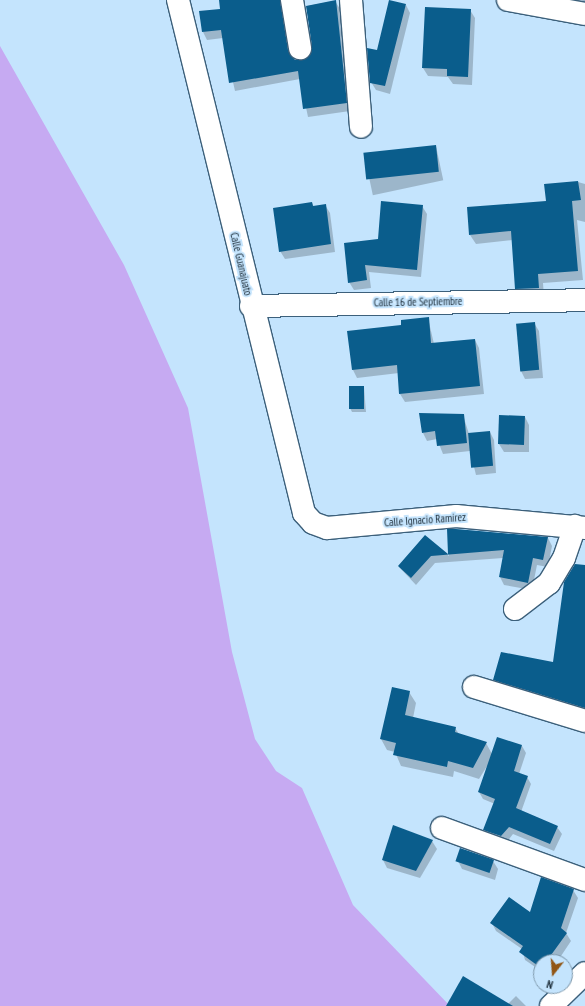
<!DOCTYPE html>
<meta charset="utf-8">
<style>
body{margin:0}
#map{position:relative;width:585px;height:1006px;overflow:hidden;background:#c4e4fd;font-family:"PT Sans Narrow",sans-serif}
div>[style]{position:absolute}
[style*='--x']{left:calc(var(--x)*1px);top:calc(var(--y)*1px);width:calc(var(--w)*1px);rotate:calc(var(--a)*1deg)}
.water>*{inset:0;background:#c6aaf2}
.shadow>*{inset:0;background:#0003;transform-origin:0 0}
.building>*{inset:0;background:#0a5d8c;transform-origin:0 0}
.roads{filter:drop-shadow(1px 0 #3c607b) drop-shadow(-1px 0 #3c607b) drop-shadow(0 1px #3c607b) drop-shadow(0 -1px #3c607b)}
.minor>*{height:22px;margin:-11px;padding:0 11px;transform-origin:11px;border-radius:11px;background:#fff}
span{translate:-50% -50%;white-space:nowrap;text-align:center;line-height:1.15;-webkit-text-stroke:4px #c4e4fd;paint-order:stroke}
.street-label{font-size:11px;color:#162631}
.north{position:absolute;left:533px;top:954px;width:40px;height:40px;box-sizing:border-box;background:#c4e4fd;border:1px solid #7e98ab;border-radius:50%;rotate:197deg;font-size:11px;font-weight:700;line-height:16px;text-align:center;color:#162631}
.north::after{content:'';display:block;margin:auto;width:14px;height:18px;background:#915615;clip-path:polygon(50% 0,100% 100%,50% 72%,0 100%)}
</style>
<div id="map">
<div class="water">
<i style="clip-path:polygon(0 46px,124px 265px,188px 408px,232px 652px,255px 739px,276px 771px,302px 788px,353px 905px,450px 1006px,0 1006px)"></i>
</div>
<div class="shadow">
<i style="clip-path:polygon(220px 0,288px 0,284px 11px,291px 56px,296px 61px,308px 59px,313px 52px,307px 6px,335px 1px,340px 9px,350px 111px,308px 117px,300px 79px,235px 91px,223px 38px,207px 40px,203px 32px,221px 10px)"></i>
<i style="clip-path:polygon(572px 0,585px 0,585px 2px)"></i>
<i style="clip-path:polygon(406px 5px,410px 13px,390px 94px,376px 90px,371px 82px,377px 51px)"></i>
<i style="clip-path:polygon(470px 10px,475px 18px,472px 85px,453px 84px,448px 77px,428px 76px,423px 68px)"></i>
<i style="left:436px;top:146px;width:35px;height:72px;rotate:78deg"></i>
<i style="clip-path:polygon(578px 182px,585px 184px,585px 222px,577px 220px,583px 280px,543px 283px,544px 297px,521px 298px,516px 288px,513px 240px,476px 244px,470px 235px,547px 202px,545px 185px)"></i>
<i style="clip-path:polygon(312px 203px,314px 207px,325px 205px,330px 213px,335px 252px,285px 259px,280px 251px)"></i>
<i style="clip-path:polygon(422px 206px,427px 214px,421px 277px,369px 272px,371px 288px,354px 290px,349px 282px,379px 240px)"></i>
<i style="clip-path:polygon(428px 318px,434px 344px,475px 340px,479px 348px,484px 394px,405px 402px,400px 394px,399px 373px,357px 378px,353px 370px,348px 332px,402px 326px)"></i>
<i style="clip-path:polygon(534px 323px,539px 331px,543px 378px,525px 379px,521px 371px)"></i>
<i style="clip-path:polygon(364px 387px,366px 412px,352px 412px,350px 408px)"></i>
<i style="clip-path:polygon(463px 415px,469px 434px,490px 432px,494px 440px,496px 473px,476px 475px,470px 451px,443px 454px,437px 439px,427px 441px,423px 433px)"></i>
<i style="clip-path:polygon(525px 417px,529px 425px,529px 452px,504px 452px,499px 444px)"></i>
<i style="clip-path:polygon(448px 530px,548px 538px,552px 546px,548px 567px,537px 565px,532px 590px,504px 585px,500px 577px,503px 558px,435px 563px,416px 585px,399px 567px,425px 536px,449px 556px)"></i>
<i style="clip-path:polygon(585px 566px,585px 721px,502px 694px,494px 680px,554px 663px)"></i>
<i style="clip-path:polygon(409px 692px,416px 703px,413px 718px,455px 728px,459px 734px,486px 743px,492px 754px,522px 746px,526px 753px,519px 774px,527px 777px,531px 784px,521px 812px,557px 827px,562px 834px,554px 851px,513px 834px,506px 843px,489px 837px,485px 830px,495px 804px,483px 799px,479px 792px,489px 763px,479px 779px,454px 771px,453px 777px,401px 766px,395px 752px,387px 750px,381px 739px)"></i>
<i style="clip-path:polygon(432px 841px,437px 849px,420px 878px,387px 868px,383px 860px)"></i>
<i style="clip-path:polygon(458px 861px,493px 861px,498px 869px,495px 880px,462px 869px)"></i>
<i style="clip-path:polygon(573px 890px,578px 898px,566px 933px,571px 941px,557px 962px,541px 962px,541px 971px,525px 960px,522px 949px,496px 931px,492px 923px,530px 914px)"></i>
<i style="clip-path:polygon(516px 996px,526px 1006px,451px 1006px,508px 1004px)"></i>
</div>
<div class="building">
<i style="clip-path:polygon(219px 0,280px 0,288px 50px,295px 60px,302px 60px,308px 57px,312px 46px,306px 6px,336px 0,347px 103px,303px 109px,298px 71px,229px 83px,221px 30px,202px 32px,199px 11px,220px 9px)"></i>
<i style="clip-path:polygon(389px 0,406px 4px,385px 86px,370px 83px,367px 48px,377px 50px)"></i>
<i style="clip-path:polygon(425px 7px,471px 9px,468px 77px,447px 76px,447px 69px,422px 68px)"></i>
<i style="left:436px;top:145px;width:27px;height:73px;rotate:84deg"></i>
<i style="clip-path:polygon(578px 181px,581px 200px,572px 201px,578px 271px,538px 274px,539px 288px,515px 289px,511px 231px,469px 235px,467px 207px,546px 201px,544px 184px)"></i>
<i style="clip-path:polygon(381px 201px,423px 205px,417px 270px,365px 265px,367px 280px,348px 283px,344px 243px,378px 239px)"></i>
<i style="clip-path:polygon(312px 202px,313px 206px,326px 204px,331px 244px,279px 252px,273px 208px)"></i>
<i style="clip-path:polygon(429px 317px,431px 343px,475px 339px,480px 386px,399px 394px,397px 365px,352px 370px,347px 331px,401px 325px,401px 320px)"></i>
<i style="left:535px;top:322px;width:48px;height:19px;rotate:85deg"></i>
<i style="left:349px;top:386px;width:15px;height:23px"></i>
<i style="clip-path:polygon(419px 413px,464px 414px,467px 443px,437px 446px,435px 431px,422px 433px)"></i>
<i style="left:499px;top:415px;width:26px;height:29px;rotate:2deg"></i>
<i style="left:490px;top:431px;width:35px;height:22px;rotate:85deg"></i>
<i style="clip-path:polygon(447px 529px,456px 529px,548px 537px,543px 560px,533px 558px,528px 583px,499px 577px,504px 550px,431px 556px,411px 578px,398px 566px,425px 535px,448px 554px)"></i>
<i style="clip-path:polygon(575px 564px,585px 565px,585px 708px,493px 680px,501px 652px,553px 662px,564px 582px)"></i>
<i style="clip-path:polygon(392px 687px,410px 691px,405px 715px,456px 727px,455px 732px,487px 742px,473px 768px,448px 761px,447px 767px,393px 755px,396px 743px,380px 739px)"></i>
<i style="clip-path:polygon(497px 737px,522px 745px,514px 771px,528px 776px,516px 808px,558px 826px,550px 844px,509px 827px,501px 836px,483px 830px,495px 799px,478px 792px)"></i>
<i style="clip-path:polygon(393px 825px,433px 840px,416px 871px,382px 860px)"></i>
<i style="left:460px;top:848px;width:36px;height:14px;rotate:19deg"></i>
<i style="clip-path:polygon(541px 877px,574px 889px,561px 928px,567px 933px,546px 962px,541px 962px,541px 968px,519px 952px,523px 946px,490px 923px,509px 897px,530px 912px)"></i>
<i style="clip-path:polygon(463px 976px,513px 1006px,446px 1006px)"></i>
</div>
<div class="roads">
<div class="minor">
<i style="--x:178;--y:0;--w:528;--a:76.2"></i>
<i style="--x:304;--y:513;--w:13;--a:48"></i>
<i style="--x:313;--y:523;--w:15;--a:20"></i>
<i style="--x:327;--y:528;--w:130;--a:-5.3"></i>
<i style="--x:456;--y:516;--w:130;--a:5.3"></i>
<i style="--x:292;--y:0;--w:49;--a:80.5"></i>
<i style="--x:351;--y:0;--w:127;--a:85.5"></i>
<i style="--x:508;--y:0;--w:78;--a:10.3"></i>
<i style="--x:251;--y:306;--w:334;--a:-1"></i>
<i style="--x:515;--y:609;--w:43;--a:-37.4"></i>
<i style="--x:549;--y:583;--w:29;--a:-59"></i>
<i style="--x:564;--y:558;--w:34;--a:-71"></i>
<i style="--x:474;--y:687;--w:116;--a:17"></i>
<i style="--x:442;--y:828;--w:152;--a:20"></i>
<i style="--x:551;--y:1006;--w:47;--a:-44.1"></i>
</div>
</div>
<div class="street-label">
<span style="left:241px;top:264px;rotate:77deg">Calle Guanajuato</span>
<span style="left:418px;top:302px;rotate:-1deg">Calle 16 de Septiembre</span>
<span style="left:425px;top:520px;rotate:-4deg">Calle Ignacio Ramírez</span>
</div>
<div class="north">N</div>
</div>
